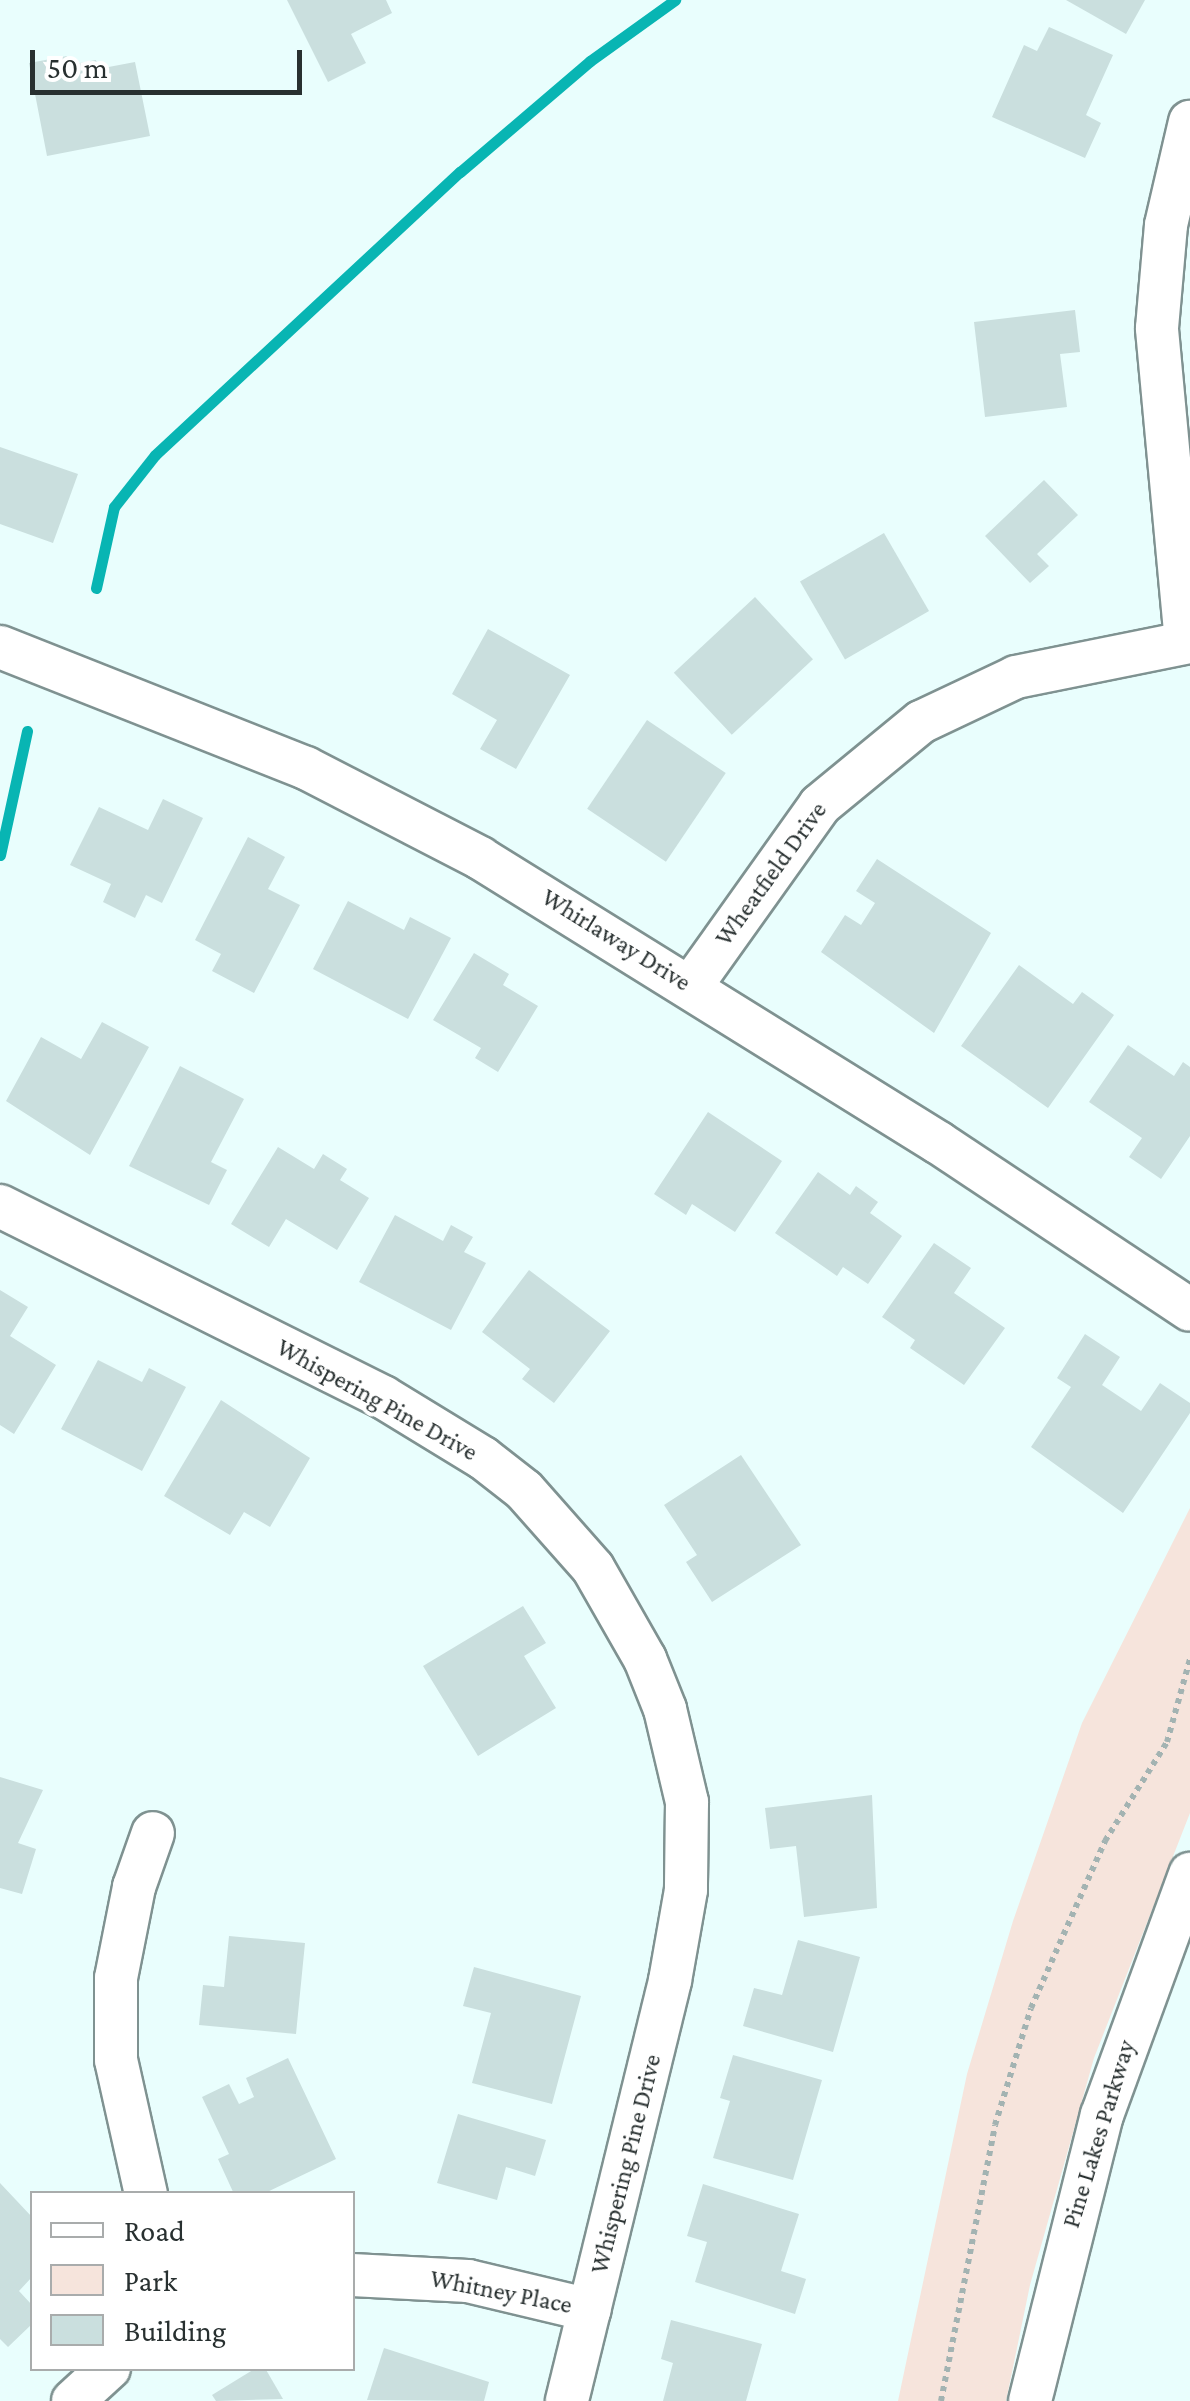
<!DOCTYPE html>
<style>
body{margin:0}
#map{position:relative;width:1190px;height:2401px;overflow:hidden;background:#e9fefd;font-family:"Crimson Pro",serif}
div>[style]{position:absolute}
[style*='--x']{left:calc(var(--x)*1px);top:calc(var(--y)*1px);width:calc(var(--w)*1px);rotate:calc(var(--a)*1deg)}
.green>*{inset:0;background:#f6e4dc}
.stream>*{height:11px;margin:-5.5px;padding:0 5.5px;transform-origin:5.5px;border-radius:5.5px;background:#08b5b3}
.building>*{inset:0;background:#cadfde;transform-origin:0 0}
.path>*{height:6px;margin-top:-3px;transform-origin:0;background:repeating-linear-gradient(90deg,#a3b3b2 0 5px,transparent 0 10px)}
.roads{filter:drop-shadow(2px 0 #7f9291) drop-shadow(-2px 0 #7f9291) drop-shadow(0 2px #7f9291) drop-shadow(0 -2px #7f9291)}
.minor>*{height:42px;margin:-21px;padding:0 21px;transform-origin:21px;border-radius:21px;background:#fff}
span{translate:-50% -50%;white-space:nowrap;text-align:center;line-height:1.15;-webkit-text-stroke:8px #fff;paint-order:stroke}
.street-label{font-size:25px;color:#283030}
.legend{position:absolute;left:30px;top:2191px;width:325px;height:180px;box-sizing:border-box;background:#fff;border:2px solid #a9acac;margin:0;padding:12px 18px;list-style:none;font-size:30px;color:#283030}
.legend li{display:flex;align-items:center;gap:20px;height:50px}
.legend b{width:50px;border:2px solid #a9acac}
.scale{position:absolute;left:30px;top:50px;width:272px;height:45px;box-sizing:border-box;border:5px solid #283030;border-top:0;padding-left:12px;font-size:30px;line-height:35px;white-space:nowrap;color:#283030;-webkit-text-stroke:8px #fff;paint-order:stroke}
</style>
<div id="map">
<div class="green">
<i style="clip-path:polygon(1190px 1508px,1190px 1813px,1094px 2058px,1030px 2285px,1006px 2401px,898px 2401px,967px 2074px,1013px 1921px,1082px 1723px)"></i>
</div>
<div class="stream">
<i style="--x:96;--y:588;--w:83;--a:-77.5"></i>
<i style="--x:114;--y:507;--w:66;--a:-51.7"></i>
<i style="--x:155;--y:455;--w:416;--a:-42.9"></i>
<i style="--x:460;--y:172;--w:171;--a:-40.5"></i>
<i style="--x:590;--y:61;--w:105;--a:-35.7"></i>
<i style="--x:0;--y:855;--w:127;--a:-77.7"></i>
</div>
<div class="building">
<i style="clip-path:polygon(287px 0,386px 0,392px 13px,351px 34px,366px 63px,328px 82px)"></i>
<i style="clip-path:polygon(1066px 0,1145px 0,1126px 34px)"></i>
<i style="clip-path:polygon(1049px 27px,1113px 55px,1086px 115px,1101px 123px,1085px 158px,992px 117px,1024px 45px,1037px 51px)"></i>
<i style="clip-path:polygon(67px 56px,69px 65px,96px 60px,98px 69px,135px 62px,150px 136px,47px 156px,29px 63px)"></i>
<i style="clip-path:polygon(1075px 310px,1080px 352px,1060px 354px,1067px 407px,985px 417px,974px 322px)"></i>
<i style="clip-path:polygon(0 447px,78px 474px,53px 543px,0 524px)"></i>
<i style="clip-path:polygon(1044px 480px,1078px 515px,1037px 554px,1049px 566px,1030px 583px,985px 536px)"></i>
<i style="left:884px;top:533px;width:90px;height:97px;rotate:60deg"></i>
<i style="left:755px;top:597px;width:85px;height:111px;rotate:47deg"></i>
<i style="clip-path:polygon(488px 629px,570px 675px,516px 769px,480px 749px,497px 720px,452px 694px)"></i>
<i style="left:647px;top:720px;width:95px;height:107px;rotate:34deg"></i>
<i style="clip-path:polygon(163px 799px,203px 818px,162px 903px,146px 895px,135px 918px,103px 902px,111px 884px,70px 865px,99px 807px,148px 830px)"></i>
<i style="clip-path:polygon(248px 837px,285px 857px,268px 889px,300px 905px,254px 993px,212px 971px,221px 954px,195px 940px)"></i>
<i style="clip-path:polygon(877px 859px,991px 933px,934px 1033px,821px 952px,845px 915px,861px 925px,875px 903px,856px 891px)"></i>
<i style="clip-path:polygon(348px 901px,404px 930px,410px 917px,451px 938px,408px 1019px,313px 969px)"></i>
<i style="clip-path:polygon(474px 953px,509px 974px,503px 985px,538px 1006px,498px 1072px,475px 1058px,481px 1048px,433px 1020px)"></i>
<i style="clip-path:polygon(1019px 965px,1073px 1004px,1082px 992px,1114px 1015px,1048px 1108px,961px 1046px)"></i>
<i style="clip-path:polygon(102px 1022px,149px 1047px,90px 1155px,6px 1101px,41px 1037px,81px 1059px)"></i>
<i style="clip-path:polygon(1128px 1045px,1174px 1076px,1183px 1062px,1190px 1067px,1190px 1136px,1161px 1179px,1129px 1157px,1142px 1138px,1089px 1102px)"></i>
<i style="clip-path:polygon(180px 1066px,244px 1099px,211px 1162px,227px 1170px,209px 1205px,129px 1166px)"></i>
<i style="clip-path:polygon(708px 1112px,782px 1161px,735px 1232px,692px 1204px,686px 1215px,654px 1194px)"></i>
<i style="clip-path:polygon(278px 1147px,314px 1169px,323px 1154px,347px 1169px,340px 1180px,369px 1198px,337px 1250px,286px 1219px,269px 1247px,231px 1224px)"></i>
<i style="clip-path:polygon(818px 1172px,850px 1195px,856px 1186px,878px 1202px,870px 1213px,902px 1236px,868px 1284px,843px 1267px,837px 1276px,775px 1233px)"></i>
<i style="clip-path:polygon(395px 1215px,443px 1241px,451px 1225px,473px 1237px,464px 1252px,486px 1263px,451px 1330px,359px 1282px)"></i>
<i style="clip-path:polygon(934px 1243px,971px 1268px,954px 1293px,1005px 1328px,964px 1385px,910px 1348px,915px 1340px,882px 1317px)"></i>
<i style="clip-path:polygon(529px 1270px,610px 1331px,554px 1403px,522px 1379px,530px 1369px,482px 1332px)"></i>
<i style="clip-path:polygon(0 1290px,28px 1307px,10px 1336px,56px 1365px,14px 1434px,0 1425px)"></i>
<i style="clip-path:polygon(1085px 1334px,1120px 1357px,1102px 1385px,1141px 1411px,1160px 1383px,1190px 1403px,1190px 1413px,1123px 1513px,1031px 1447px,1071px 1387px,1057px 1378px)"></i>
<i style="clip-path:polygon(98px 1360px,142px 1382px,149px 1368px,186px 1387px,142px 1471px,61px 1429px)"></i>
<i style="clip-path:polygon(221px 1400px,310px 1458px,270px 1527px,244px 1512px,230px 1535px,164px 1496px)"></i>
<i style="clip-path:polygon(741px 1455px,801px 1545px,712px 1602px,686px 1562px,697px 1555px,664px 1505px)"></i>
<i style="clip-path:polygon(523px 1606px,546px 1643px,524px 1656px,556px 1708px,478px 1756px,423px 1666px)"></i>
<i style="clip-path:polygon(0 1777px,43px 1790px,18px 1843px,36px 1849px,22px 1894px,0 1888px)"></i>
<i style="clip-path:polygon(872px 1795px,877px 1908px,804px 1917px,796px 1846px,770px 1849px,765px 1808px)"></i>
<i style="clip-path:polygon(229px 1936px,305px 1943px,296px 2034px,199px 2025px,203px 1985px,224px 1987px)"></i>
<i style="clip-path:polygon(798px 1940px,860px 1957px,833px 2052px,743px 2026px,754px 1988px,782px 1995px)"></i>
<i style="clip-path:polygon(474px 1967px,581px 1996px,552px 2104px,472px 2083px,491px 2013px,463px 2006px)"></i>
<i style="clip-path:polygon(733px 2055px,822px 2080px,793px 2180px,713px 2158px,730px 2101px,720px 2098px)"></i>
<i style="clip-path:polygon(288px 2058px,336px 2159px,263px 2194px,234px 2194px,218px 2159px,229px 2154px,202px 2097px,229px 2084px,239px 2104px,254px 2097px,246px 2078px)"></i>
<i style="clip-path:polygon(458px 2114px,546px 2140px,535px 2176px,506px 2167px,497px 2200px,437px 2183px)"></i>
<i style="clip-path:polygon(0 2183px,32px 2217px,32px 2277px,19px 2291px,32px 2305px,32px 2324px,8px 2347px,0 2339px)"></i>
<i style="clip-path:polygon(703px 2184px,799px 2214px,781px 2271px,806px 2279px,795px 2314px,695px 2282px,707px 2242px,687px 2236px)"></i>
<i style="clip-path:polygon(671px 2320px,762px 2344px,746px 2401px,663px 2401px,673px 2363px,661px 2359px)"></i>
<i style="clip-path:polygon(384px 2348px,489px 2382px,484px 2401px,367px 2400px)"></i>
<i style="clip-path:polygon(256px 2368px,265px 2368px,283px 2399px,216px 2401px,212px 2395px)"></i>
</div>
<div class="path">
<i style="--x:941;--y:2401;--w:281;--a:-78.9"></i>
<i style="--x:995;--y:2125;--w:122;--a:-72.9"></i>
<i style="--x:1031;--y:2008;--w:183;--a:-66.1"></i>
<i style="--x:1105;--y:1841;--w:117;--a:-57.9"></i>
<i style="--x:1167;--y:1742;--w:86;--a:-74.5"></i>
</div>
<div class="roads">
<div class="minor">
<i style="--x:1186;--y:642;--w:315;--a:-95.3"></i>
<i style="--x:1157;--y:328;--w:103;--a:-85"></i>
<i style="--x:1166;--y:225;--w:106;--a:-76.9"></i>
<i style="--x:0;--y:647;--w:329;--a:21.6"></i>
<i style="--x:306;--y:768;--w:196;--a:27.3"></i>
<i style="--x:480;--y:858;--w:540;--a:31.84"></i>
<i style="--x:939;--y:1143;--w:301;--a:33.6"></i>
<i style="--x:691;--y:986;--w:222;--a:-54.5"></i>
<i style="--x:820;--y:805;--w:131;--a:-39.4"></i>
<i style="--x:921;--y:722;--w:105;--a:-25.3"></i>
<i style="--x:1016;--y:677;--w:177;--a:-11.4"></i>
<i style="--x:0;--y:1206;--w:428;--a:26.5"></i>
<i style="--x:383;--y:1397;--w:117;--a:31.4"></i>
<i style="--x:483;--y:1458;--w:52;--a:38"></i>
<i style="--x:524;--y:1490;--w:104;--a:48.5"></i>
<i style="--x:593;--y:1568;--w:105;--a:60.3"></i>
<i style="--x:645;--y:1659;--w:54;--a:68.2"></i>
<i style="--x:665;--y:1709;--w:96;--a:76.7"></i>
<i style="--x:687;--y:1802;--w:88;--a:90.7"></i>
<i style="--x:686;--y:1890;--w:92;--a:100"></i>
<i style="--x:670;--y:1981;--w:432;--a:103.8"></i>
<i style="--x:146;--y:2194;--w:137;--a:-102.6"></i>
<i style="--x:116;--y:2060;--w:82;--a:-90"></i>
<i style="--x:116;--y:1978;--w:93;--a:-78.8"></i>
<i style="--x:134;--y:1887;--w:57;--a:-70.6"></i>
<i style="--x:352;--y:2275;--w:116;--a:3"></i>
<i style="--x:468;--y:2281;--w:125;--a:13.4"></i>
<i style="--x:73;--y:2401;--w:49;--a:-42.5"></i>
<i style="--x:1030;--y:2401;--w:295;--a:-75.9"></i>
<i style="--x:1102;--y:2115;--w:257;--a:-69.9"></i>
</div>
</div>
<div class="street-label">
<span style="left:771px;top:874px;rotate:-54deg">Wheatfield Drive</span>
<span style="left:616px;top:940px;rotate:32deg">Whirlaway Drive</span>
<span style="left:377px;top:1400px;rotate:29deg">Whispering Pine Drive</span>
<span style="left:1099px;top:2134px;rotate:-73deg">Pine Lakes Parkway</span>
<span style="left:626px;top:2164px;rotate:-76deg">Whispering Pine Drive</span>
<span style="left:501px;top:2292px;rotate:11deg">Whitney Place</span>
</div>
<ul class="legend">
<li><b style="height:12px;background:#fff"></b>Road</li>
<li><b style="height:28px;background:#f6e4dc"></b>Park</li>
<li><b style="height:28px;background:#cadfde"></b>Building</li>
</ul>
<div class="scale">50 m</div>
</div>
